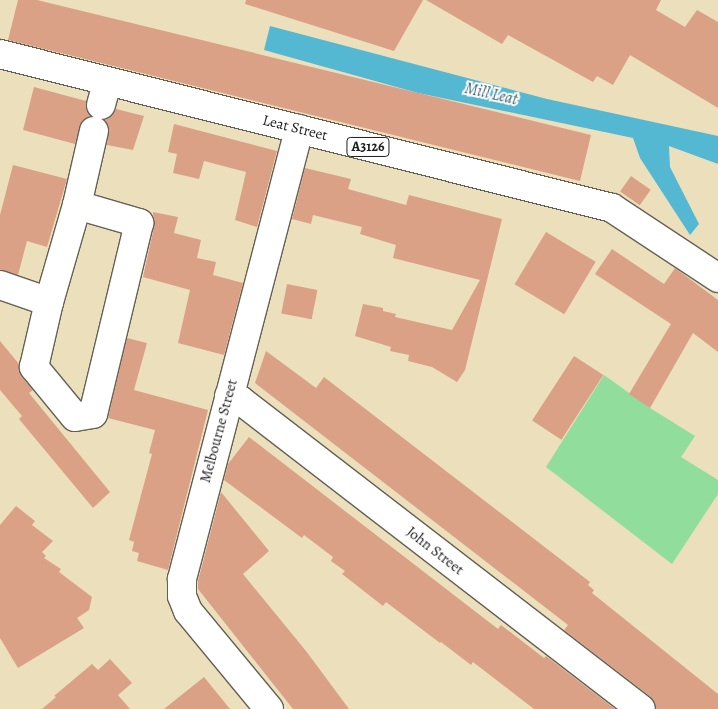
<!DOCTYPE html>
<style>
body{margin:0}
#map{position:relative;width:718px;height:709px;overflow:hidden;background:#ebdfbc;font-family:Alegreya,serif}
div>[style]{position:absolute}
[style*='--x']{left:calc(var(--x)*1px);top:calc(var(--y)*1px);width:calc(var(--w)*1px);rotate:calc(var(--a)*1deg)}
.green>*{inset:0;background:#91dd9b}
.water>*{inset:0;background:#55b8d3}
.building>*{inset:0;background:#dba187;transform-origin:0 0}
.roads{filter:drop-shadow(1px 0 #646054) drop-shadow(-1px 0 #646054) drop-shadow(0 1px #646054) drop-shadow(0 -1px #646054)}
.minor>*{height:28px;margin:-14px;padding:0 14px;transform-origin:14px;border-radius:14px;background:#fff}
.major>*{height:28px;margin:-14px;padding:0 14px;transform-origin:14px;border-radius:14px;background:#fff}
span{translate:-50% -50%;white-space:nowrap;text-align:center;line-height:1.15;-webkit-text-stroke:4px #fff;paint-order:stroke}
.shield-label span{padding:1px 4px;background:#fff;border:1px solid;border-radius:4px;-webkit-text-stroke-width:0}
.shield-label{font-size:14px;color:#1c1c1c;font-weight:700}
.street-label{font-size:15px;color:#1c1c1c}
.water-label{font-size:16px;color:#36626e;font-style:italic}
</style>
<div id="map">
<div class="green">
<i style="clip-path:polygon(604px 375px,650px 408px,695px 436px,681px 457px,718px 480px,718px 494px,672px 564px,546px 467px)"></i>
</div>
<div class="water">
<i style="clip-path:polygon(270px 26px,547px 99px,718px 136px,718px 164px,669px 146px,670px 167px,699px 224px,690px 235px,640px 158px,633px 138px,418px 93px,264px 50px)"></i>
</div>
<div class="building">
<i style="clip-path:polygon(18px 0,37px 0,591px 135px,580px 181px,8px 40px)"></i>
<i style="clip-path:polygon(246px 0,423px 0,394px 51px,245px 4px)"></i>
<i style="clip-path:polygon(426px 0,661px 0,656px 10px,685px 27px,697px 10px,718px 22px,718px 108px,630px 55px,613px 85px,597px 76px,593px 82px,508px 35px,502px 44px)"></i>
<i style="clip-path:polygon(34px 87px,86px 101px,86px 109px,90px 116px,82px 121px,75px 144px,23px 130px)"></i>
<i style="clip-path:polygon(116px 109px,144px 116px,133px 150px,107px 145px,109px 127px,105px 120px,112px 116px)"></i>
<i style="clip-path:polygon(174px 124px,277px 151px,257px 227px,235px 220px,246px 172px,204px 161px,199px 179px,173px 173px,177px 154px,168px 152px)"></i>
<i style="clip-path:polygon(13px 165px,67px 179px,47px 247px,27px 241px,18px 275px,0 270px,0 215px)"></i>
<i style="clip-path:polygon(305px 168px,351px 179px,348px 189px,406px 205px,409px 195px,502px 219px,465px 370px,457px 382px,432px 367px,408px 361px,409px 355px,390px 351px,391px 347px,355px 336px,363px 304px,383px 308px,383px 311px,396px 314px,395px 317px,452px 330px,480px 280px,393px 258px,396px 245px,360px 234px,362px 227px,313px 215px,311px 224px,292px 219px)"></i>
<i style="left:631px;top:176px;width:24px;height:19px;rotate:35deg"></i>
<i style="clip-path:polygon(153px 212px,178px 217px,174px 233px,201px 240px,197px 258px,216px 262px,213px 275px,243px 283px,224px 355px,178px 343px,190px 290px,143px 277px,154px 227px)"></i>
<i style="left:546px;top:232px;width:58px;height:61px;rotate:31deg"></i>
<i style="clip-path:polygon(612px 249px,664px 284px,675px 268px,718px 300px,718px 352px,693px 333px,650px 408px,629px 394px,671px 324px,595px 274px)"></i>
<i style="left:287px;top:284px;width:31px;height:30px;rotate:11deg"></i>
<i style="clip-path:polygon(127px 338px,147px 343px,134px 390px,208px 410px,168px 570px,137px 561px,139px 553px,132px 551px,134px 542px,129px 540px,152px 454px,149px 453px,155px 430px,108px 418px)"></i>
<i style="clip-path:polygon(0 341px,19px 364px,22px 377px,33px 390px,29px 393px,110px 492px,93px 508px,19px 419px,22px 416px,0 390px)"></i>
<i style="clip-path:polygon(266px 351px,316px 388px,324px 377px,590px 582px,588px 585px,594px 590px,592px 593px,718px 694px,718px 709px,656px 709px,651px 697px,564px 630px,568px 625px,255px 383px)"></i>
<i style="left:574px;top:356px;width:35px;height:77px;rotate:33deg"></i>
<i style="clip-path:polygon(249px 437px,498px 629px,501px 625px,544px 658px,546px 656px,615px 709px,534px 709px,473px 662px,471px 665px,441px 642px,440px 643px,386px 602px,383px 606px,342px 574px,345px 571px,331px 561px,333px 557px,304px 535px,302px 538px,224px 480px,228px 464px)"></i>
<i style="clip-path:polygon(221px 492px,269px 551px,243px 574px,306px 651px,349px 709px,293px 709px,198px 589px,198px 581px)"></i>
<i style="clip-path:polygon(16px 506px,35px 521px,32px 525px,53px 541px,42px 552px,46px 556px,44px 558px,61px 569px,59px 572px,92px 597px,89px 610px,77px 618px,84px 628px,18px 668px,0 638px,0 525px)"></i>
<i style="clip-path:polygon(110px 659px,132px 683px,118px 695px,130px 709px,42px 709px,56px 697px,54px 696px,92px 664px,98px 670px)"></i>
<i style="clip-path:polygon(204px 677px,230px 709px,164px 709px)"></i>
</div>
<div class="roads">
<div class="minor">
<i style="--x:101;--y:105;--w:24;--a:-75"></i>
<i style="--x:77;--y:205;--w:65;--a:16.2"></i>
<i style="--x:139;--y:223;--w:196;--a:103.5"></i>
<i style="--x:93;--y:414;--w:18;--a:171"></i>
<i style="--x:75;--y:417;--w:65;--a:-129.4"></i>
<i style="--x:34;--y:367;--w:67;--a:-77"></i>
<i style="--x:49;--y:302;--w:101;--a:-73.9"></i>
<i style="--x:77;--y:205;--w:76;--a:-77.1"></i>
<i style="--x:0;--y:285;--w:52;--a:19.1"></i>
<i style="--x:229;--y:396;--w:12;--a:20"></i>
<i style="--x:240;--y:400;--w:506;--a:37.62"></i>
<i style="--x:269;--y:709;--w:127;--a:-129.6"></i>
<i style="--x:188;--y:611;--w:16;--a:-112"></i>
<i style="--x:182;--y:596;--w:17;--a:-90"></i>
<i style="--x:182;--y:579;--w:465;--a:-75.4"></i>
</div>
<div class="major">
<i style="--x:0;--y:54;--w:631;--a:14.12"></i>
<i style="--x:612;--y:208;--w:127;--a:33.4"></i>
</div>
</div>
<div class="shield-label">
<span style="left:368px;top:147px">A3126</span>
</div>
<div class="street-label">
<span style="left:295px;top:128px;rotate:14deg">Leat Street</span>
<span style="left:219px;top:431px;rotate:-75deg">Melbourne Street</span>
<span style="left:435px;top:551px;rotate:38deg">John Street</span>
</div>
<div class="water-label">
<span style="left:491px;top:94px;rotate:13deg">Mill Leat</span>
</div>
</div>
